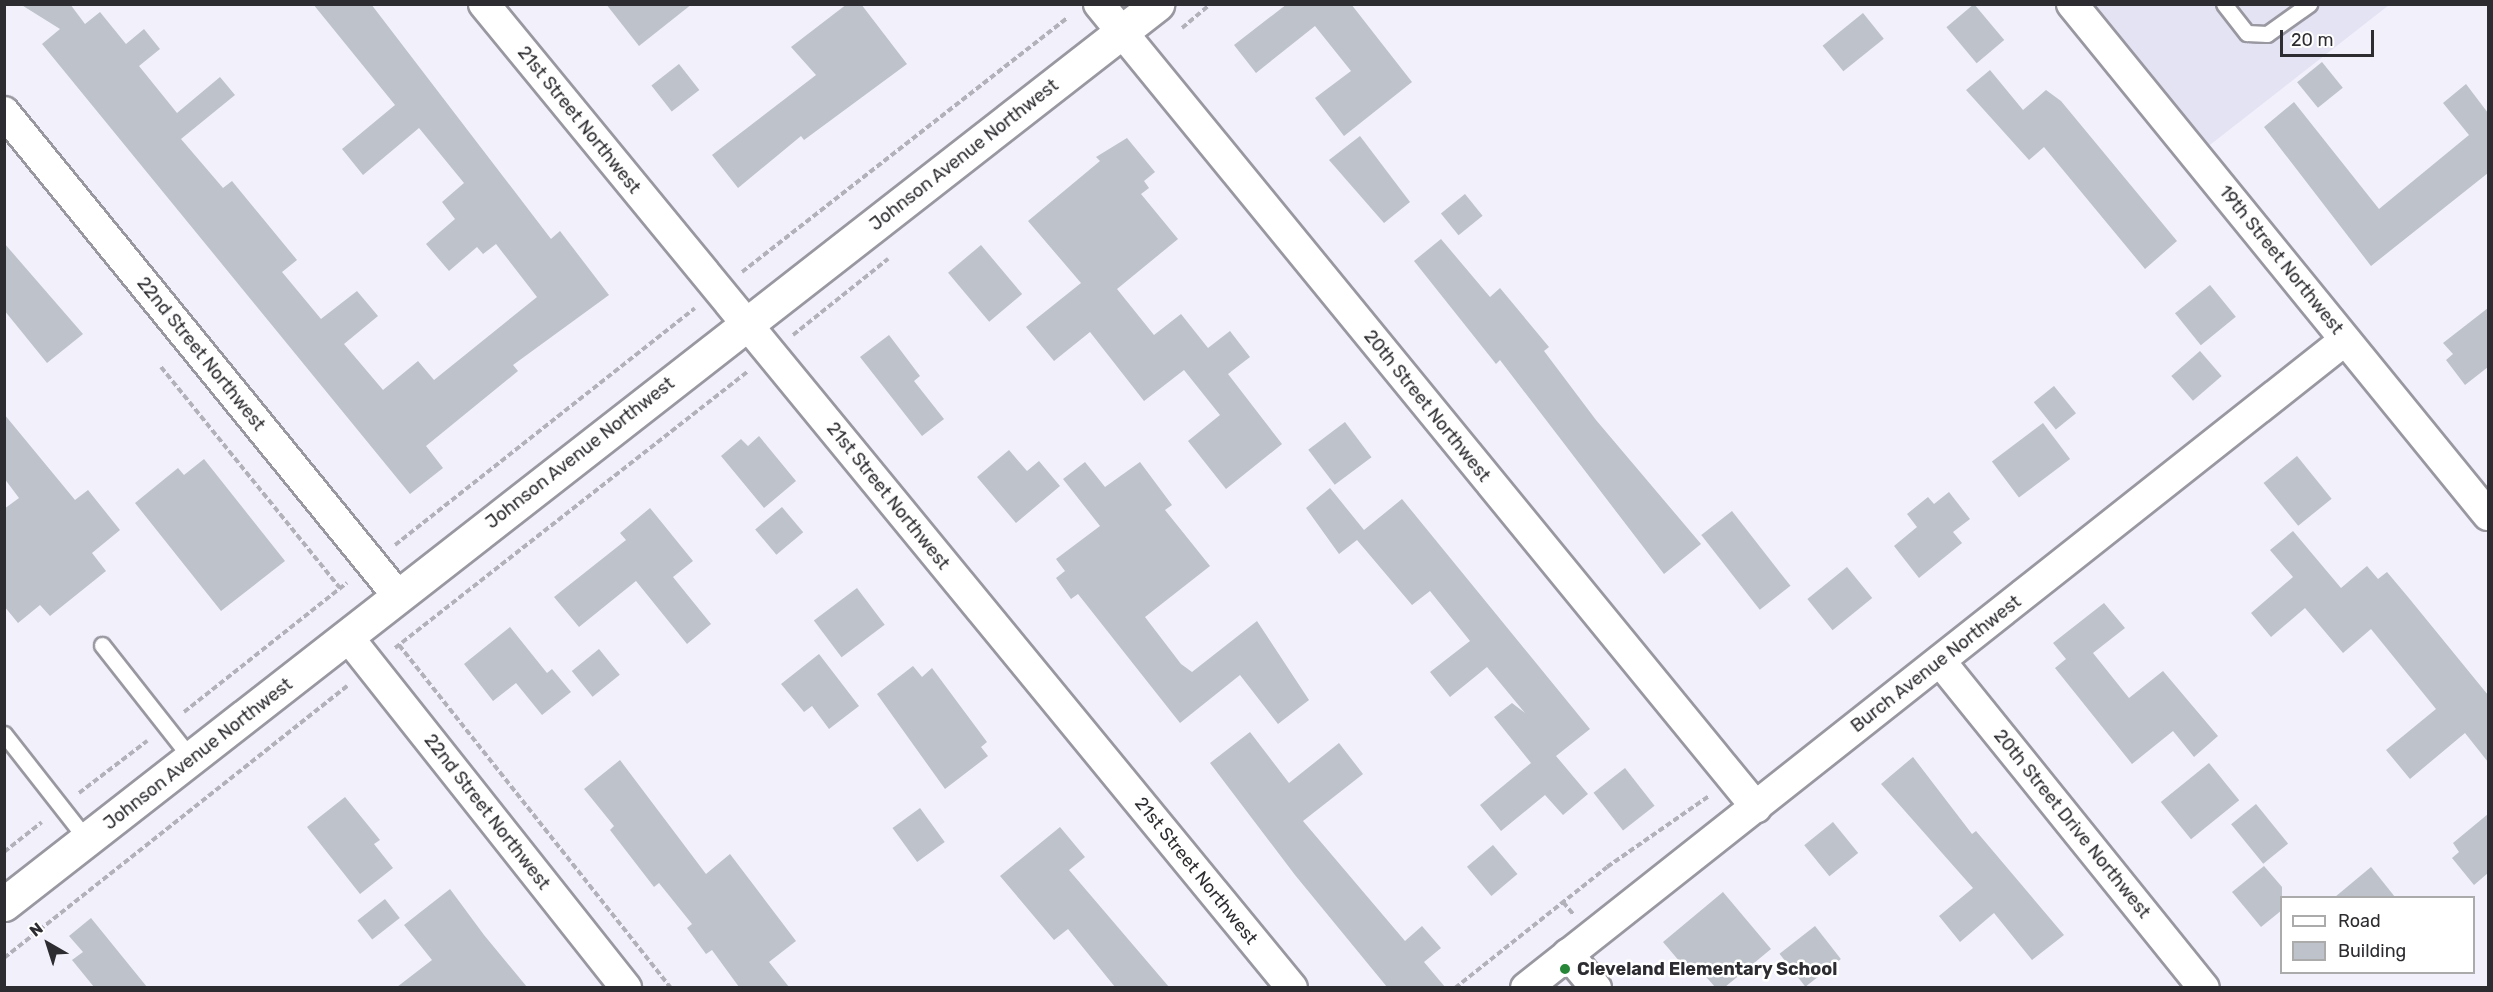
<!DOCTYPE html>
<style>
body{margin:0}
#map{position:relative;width:2493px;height:992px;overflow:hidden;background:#f1f0fb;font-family:Rubik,sans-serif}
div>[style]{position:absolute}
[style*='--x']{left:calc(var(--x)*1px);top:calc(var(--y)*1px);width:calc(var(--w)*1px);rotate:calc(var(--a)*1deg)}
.built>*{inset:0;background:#e4e3f4}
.building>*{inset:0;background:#bdc2cb;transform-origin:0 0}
.path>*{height:4px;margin-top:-2px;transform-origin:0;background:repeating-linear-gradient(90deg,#b2b1ba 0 6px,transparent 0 9px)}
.roads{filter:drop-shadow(2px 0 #9998a1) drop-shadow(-2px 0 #9998a1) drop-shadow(0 2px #9998a1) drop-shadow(0 -2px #9998a1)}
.service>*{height:15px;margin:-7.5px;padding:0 7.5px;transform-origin:7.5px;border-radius:7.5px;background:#fff}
.minor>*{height:30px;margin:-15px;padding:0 15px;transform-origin:15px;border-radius:15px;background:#fff}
.tertiary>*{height:33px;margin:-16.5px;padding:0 16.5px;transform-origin:16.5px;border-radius:16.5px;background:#fff}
.dots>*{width:16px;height:16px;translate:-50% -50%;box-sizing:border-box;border:3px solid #fff;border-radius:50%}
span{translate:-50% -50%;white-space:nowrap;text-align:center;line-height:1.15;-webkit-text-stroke:5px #fff;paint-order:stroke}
.street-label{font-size:18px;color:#2d2c30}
.poi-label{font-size:18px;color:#2d2c30;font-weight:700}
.left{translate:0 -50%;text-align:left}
.frame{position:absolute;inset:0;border:6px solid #2d2c30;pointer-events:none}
.legend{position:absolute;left:2280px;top:896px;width:195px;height:78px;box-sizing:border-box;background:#fff;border:2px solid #ababac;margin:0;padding:8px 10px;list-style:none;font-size:18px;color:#2d2c30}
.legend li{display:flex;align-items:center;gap:12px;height:30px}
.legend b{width:30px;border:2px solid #ababac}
.north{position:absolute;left:18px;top:914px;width:60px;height:60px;-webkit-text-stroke:4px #fff;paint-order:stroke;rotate:321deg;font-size:16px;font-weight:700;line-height:24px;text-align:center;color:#2d2c30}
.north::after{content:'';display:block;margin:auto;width:21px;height:27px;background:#2d2c30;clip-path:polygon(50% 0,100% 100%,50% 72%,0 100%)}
.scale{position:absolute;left:2280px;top:30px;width:94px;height:27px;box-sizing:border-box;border:3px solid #2d2c30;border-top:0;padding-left:8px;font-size:18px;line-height:21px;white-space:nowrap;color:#2d2c30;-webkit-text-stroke:4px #fff;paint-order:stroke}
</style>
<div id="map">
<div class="built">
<i style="clip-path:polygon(2072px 5px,2389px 5px,2197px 155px)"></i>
</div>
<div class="building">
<i style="clip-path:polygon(20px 4px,70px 4px,85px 24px,100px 12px,126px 44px,144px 29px,160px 49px,139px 66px,177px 113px,220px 77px,235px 95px,181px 139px,223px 188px,232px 181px,297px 260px,282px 272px,321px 319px,357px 291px,378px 316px,344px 344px,383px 390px,418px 361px,434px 380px,537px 297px,496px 244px,483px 254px,477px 247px,449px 271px,426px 244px,455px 219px,442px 202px,464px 183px,419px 128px,363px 175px,342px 149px,395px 105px,313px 4px,371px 4px,551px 239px,560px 231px,609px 295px,513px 365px,518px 371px,426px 446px,443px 468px,410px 494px,42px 44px,60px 29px)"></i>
<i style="clip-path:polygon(606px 4px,692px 4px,639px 46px)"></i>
<i style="clip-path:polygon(847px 4px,861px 4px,907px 64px,804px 140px,801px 136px,738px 188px,712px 155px,816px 75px,791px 47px)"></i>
<i style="clip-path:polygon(1287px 4px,1351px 4px,1412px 82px,1344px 136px,1315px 98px,1351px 71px,1315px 26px,1256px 73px,1234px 45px)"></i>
<i style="left:1974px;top:4px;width:47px;height:36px;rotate:50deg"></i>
<i style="left:1863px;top:13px;width:33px;height:52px;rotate:51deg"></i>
<i style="left:2322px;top:62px;width:33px;height:32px;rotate:51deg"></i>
<i style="left:679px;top:64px;width:33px;height:35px;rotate:52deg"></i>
<i style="clip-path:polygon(1990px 70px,2023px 110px,2046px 90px,2061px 101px,2177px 241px,2145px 269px,2044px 147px,2029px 160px,1966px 90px)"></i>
<i style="clip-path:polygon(2466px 84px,2488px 113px,2488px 173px,2371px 266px,2264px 127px,2294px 102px,2379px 209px,2469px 135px,2443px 103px)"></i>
<i style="clip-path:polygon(1360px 136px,1410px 202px,1384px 223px,1329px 160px)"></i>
<i style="clip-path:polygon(1127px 138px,1155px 172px,1144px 181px,1149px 188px,1141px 194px,1178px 239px,1117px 289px,1154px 335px,1181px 314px,1208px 348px,1230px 331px,1250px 357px,1228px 374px,1282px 444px,1226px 489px,1188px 441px,1220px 415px,1184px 370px,1144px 401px,1090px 332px,1054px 361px,1026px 327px,1081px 283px,1028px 221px,1100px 161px,1096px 157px)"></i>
<i style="left:1465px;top:194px;width:28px;height:31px;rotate:51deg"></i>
<i style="clip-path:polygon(1441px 239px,1490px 297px,1500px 288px,1549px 347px,1544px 351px,1596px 420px,1701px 544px,1664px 574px,1500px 360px,1496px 364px,1414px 261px)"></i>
<i style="clip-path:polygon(4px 243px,83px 334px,47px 363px,4px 310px)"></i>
<i style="left:981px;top:245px;width:64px;height:43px;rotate:50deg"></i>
<i style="left:2210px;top:285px;width:41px;height:45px;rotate:51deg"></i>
<i style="clip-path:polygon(2488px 308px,2488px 367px,2465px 385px,2446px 360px,2453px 354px,2443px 343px)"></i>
<i style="clip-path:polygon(889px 335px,920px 376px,914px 381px,944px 419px,922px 436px,860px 357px)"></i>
<i style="left:2200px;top:351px;width:33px;height:38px;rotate:49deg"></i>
<i style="left:2054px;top:386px;width:35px;height:26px;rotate:51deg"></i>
<i style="clip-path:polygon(4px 414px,75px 500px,88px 490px,120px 530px,92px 553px,106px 571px,50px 616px,40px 605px,18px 623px,4px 606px,4px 509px,19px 498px,4px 478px)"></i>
<i style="left:1345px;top:422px;width:44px;height:46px;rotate:53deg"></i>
<i style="left:2043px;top:423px;width:45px;height:64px;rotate:53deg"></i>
<i style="clip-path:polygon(759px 436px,796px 481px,764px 508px,721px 456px,741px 439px,748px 446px)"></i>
<i style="clip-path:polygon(1009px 450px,1027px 471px,1039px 461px,1060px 486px,1016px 523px,977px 477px)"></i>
<i style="left:2297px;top:456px;width:55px;height:43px;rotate:51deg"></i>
<i style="clip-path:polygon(204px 459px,285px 561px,221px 611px,135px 503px,178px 468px,184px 475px)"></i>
<i style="clip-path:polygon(1085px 462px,1105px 487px,1140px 462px,1172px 505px,1165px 510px,1210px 566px,1145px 617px,1181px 664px,1192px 672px,1257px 621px,1309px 700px,1278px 724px,1240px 675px,1180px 723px,1078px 594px,1071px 599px,1056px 578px,1065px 571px,1056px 559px,1100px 526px,1063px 479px)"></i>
<i style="clip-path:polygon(1330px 488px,1364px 530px,1402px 499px,1590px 729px,1556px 756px,1588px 794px,1563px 815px,1545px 795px,1501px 831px,1480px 805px,1531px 763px,1494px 717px,1512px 703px,1525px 713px,1487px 667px,1450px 697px,1430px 672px,1470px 641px,1430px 591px,1412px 605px,1357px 540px,1339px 554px,1306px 508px)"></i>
<i style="clip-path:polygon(1949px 492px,1970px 519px,1953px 532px,1962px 543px,1919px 578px,1894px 546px,1917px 527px,1907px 514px,1928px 497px,1934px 504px)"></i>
<i style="left:782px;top:507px;width:33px;height:35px;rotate:50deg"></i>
<i style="clip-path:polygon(650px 508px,693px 561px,673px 577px,711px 624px,687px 644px,636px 581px,579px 627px,554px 597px,626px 540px,620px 533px)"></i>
<i style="left:1732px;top:511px;width:95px;height:39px;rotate:52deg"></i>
<i style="clip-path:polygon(2293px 531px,2341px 588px,2367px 566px,2378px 579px,2387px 572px,2408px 597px,2488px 695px,2488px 762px,2465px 733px,2410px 779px,2386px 750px,2436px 709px,2371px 629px,2343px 653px,2305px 608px,2271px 637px,2251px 613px,2293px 577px,2270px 550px)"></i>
<i style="left:1847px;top:567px;width:40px;height:51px;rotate:51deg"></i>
<i style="left:857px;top:588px;width:46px;height:54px;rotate:53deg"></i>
<i style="clip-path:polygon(2104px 603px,2125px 628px,2093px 653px,2129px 698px,2163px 671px,2218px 736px,2194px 757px,2173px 731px,2132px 764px,2055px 668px,2066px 659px,2053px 643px)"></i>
<i style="clip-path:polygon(510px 627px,547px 673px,552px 669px,571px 692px,542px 715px,516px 683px,493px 701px,464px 664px)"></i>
<i style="left:599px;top:649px;width:33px;height:35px;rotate:51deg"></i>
<i style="clip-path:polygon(819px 654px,859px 706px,829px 729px,812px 706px,804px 712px,781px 684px)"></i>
<i style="clip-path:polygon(913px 666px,922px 677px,932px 668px,987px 742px,981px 747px,988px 756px,945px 789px,877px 694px)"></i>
<i style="clip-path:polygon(1250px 732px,1289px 783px,1339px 743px,1363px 774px,1303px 821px,1405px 941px,1422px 926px,1441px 948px,1424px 962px,1445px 987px,1387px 987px,1295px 875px,1210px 763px)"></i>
<i style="clip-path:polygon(1913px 757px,1972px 834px,1976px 831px,2064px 935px,2032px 960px,1994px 913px,1960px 942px,1939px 916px,1973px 888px,1881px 784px)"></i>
<i style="clip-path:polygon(620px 760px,706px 874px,730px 854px,796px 941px,769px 962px,789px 987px,739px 987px,712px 950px,706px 954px,687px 928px,692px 924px,659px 883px,654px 887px,610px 830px,614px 826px,584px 789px)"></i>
<i style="left:2209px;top:763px;width:48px;height:62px;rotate:51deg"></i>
<i style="left:1625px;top:768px;width:48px;height:40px;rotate:52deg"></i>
<i style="clip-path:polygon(345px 797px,380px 840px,374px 844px,393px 868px,360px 894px,307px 827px)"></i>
<i style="left:2256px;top:804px;width:51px;height:32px;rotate:51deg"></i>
<i style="left:920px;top:808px;width:42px;height:34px;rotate:54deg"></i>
<i style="clip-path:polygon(2488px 814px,2488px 873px,2474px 885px,2452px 858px,2459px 852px,2453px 843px)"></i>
<i style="left:1833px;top:822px;width:40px;height:37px;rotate:51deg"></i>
<i style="clip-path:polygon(1060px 827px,1085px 857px,1069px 870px,1169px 987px,1115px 987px,1068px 929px,1054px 940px,1000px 876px)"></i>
<i style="left:1493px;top:845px;width:38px;height:34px;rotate:50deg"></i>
<i style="clip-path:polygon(2264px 866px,2282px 887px,2282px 910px,2261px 927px,2232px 892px)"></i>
<i style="clip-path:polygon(2371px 867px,2395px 897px,2335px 897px)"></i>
<i style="clip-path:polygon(450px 889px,484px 935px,527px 987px,397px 987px,432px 960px,404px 925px)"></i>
<i style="clip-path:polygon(1723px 892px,1771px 949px,1725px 987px,1715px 987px,1694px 963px,1686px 969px,1663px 942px)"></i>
<i style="left:385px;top:899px;width:24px;height:35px;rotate:52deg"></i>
<i style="clip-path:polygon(91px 918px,147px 987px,94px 987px,72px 960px,83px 952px,69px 936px)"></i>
<i style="left:1815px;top:926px;width:42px;height:45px;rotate:52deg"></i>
</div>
<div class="path">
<i style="--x:1182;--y:28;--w:38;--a:-40"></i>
<i style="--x:742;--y:272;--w:412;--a:-38"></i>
<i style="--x:793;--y:335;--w:122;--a:-38.7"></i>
<i style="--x:161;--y:367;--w:284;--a:51"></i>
<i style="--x:395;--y:545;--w:382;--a:-38.3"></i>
<i style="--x:399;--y:645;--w:438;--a:51.6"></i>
<i style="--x:395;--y:648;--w:449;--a:-38.1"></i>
<i style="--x:184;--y:712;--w:208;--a:-38.4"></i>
<i style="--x:79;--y:793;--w:86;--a:-37.4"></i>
<i style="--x:4;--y:852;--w:48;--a:-38.3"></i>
<i style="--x:1563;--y:902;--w:16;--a:50"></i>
<i style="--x:4;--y:958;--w:438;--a:-38.4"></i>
<i style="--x:1455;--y:988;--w:194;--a:-38.5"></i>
<i style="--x:1607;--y:867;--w:124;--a:-34.8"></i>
</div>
<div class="roads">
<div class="service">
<i style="--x:2224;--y:4;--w:37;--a:52"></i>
<i style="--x:2247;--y:33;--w:20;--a:3"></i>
<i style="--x:2267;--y:34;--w:52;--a:-35.5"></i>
<i style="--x:102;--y:645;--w:144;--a:51.8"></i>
<i style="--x:4;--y:734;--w:135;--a:51.9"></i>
</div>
<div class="minor">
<i style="--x:484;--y:4;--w:1273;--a:50.61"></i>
<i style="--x:1099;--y:4;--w:1038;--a:50.71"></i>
<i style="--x:2072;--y:4;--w:659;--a:50.85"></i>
<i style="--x:4;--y:112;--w:624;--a:50.85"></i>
<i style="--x:348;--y:637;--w:448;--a:51.6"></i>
<i style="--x:1940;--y:661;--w:420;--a:51.1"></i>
<i style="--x:1568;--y:954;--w:44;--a:50.5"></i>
<i style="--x:1526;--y:988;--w:1044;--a:-38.35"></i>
</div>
<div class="tertiary">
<i style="--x:4;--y:904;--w:1463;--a:-37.97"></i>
</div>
</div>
<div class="dots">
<i style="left:1565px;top:969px;background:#278638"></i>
</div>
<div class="street-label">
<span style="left:579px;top:120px;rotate:51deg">21st Street Northwest</span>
<span style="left:964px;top:155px;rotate:-38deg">Johnson Avenue Northwest</span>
<span style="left:2281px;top:260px;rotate:51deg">19th Street Northwest</span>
<span style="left:201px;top:354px;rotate:51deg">22nd Street Northwest</span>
<span style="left:1427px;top:406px;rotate:51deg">20th Street Northwest</span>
<span style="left:580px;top:453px;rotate:-38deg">Johnson Avenue Northwest</span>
<span style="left:888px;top:496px;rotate:51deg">21st Street Northwest</span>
<span style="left:1936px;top:664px;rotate:-38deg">Burch Avenue Northwest</span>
<span style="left:198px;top:754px;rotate:-38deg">Johnson Avenue Northwest</span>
<span style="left:487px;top:812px;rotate:52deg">22nd Street Northwest</span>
<span style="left:2072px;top:824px;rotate:51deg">20th Street Drive Northwest</span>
<span style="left:1196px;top:871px;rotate:51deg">21st Street Northwest</span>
</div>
<div class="poi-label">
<span class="left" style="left:1577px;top:969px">Cleveland Elementary School</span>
</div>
<div class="frame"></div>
<ul class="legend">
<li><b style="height:8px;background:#fff"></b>Road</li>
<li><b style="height:16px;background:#bdc2cb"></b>Building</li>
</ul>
<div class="north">N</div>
<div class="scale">20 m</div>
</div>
